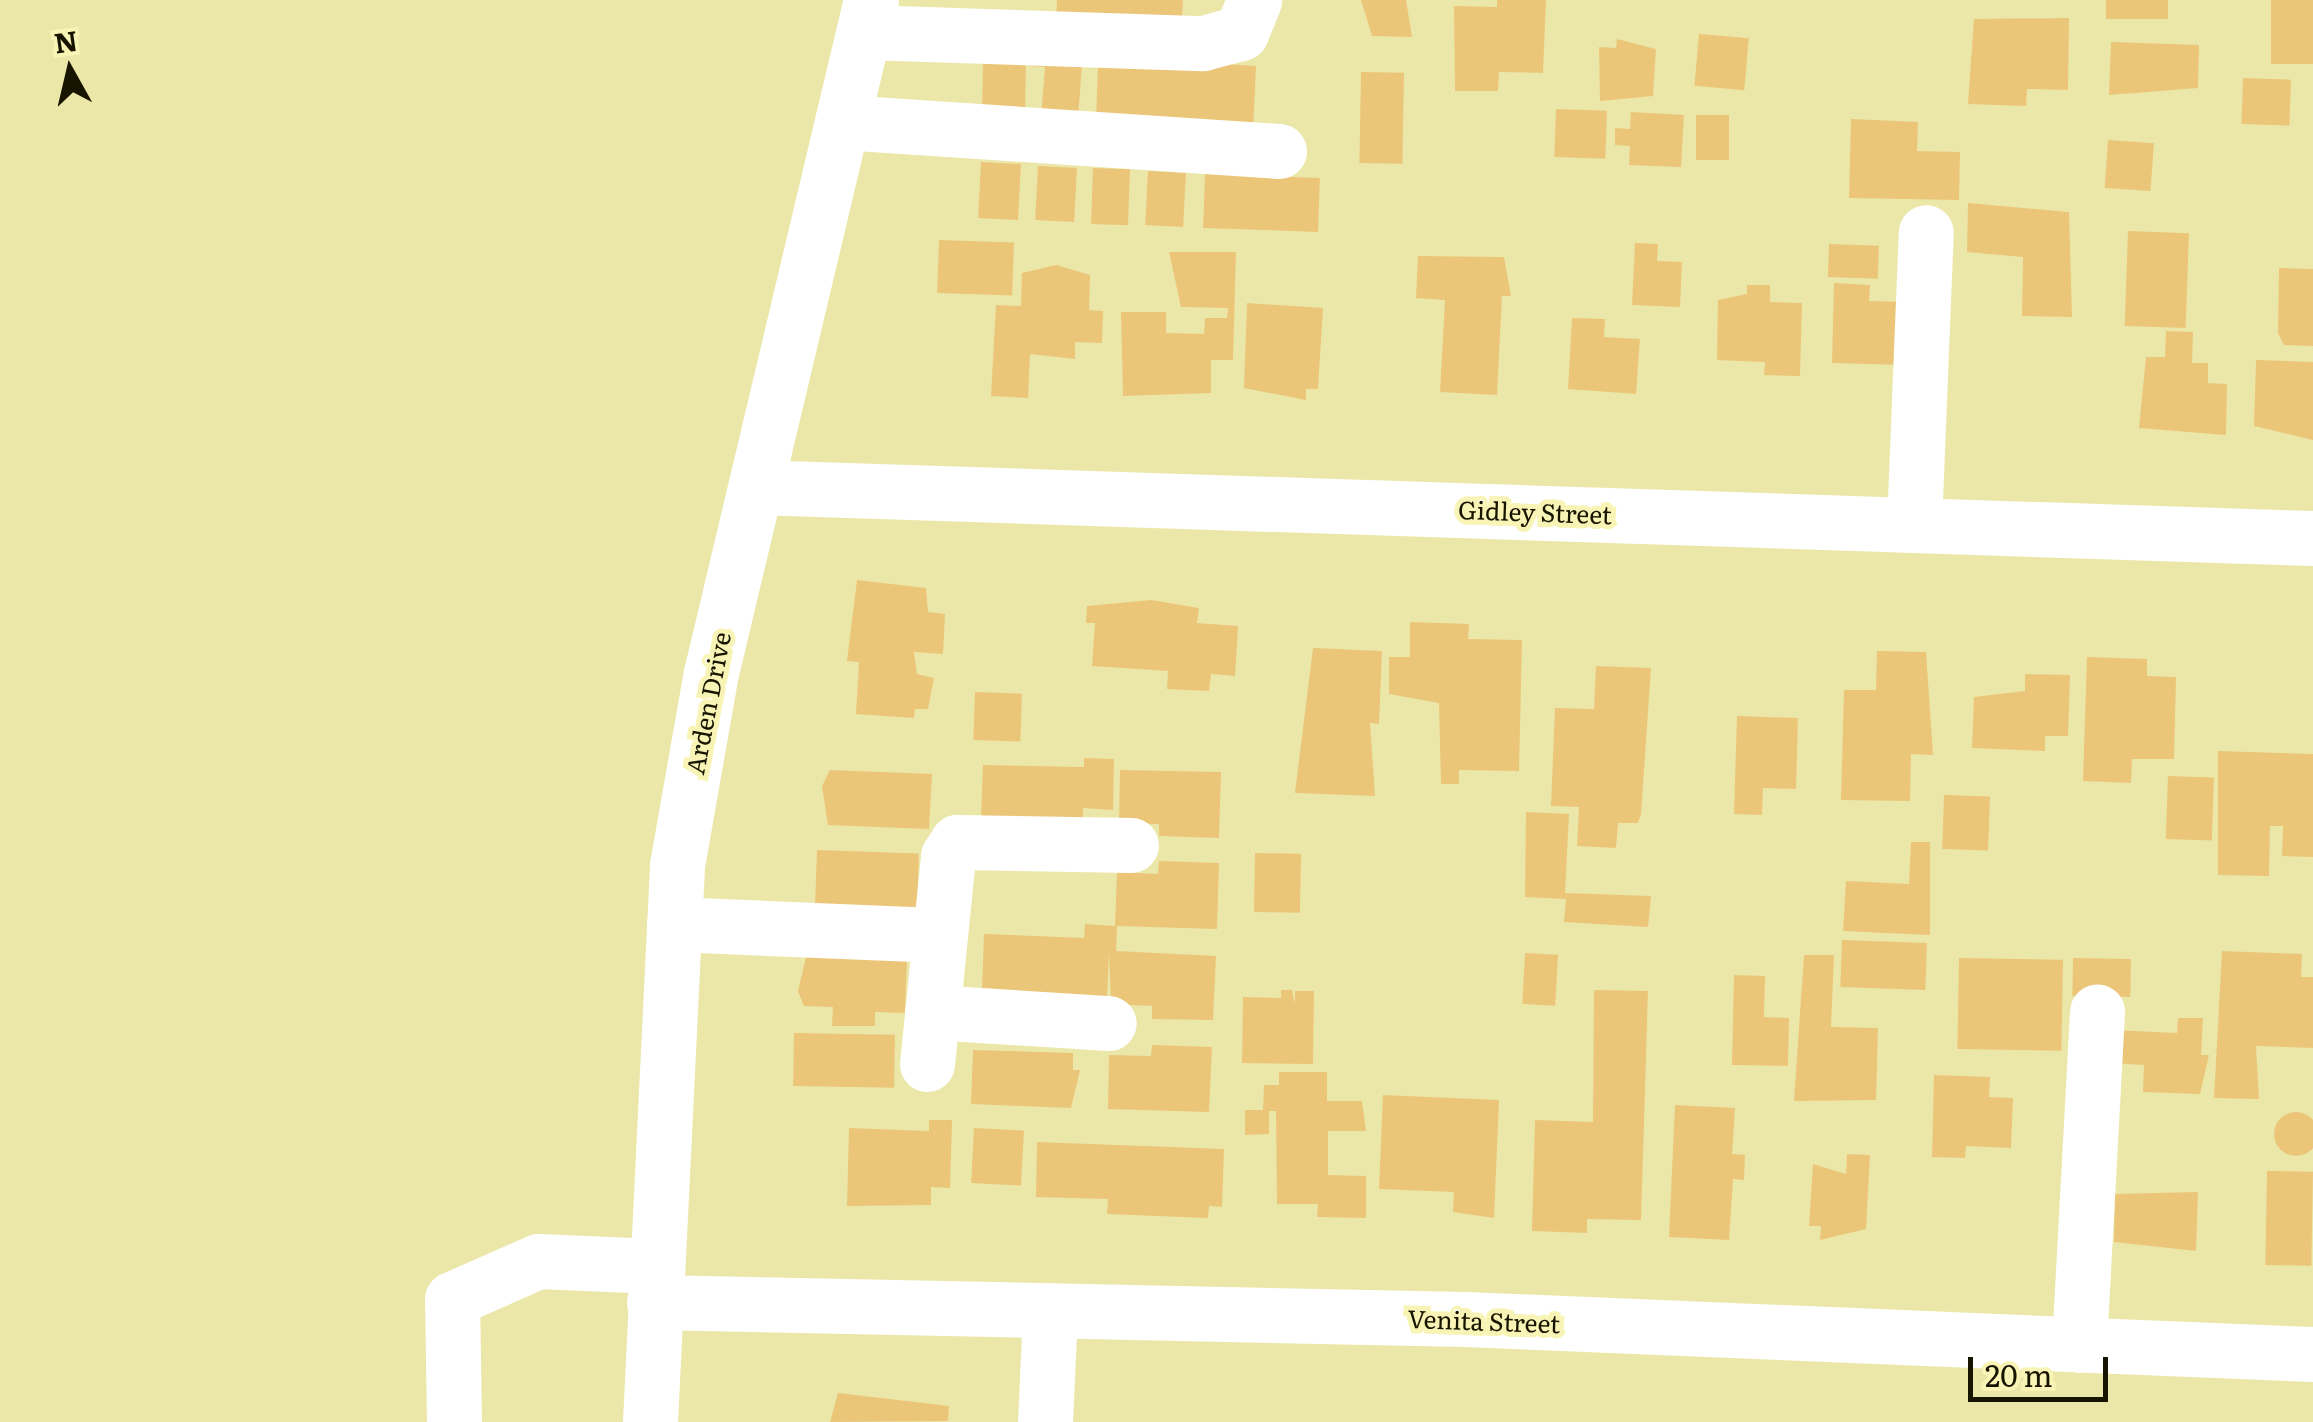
<!DOCTYPE html>
<style>
body{margin:0}
#map{position:relative;width:2313px;height:1422px;overflow:hidden;background:#ebe7a9;font-family:Literata,serif}
div>[style]{position:absolute}
[style*='--x']{left:calc(var(--x)*1px);top:calc(var(--y)*1px);width:calc(var(--w)*1px);rotate:calc(var(--a)*1deg)}
.building>*{inset:0;background:#ebc679;transform-origin:0 0}
.round{border-radius:50%}
.minor>*{height:55px;margin:-27.5px;padding:0 27.5px;transform-origin:27.5px;border-radius:27.5px;background:#fff}
span{translate:-50% -50%;white-space:nowrap;text-align:center;line-height:1.15;-webkit-text-stroke:10px #f8f4b6;paint-order:stroke}
.street-label{font-size:25px;color:#171500}
.north{position:absolute;left:20px;top:20px;width:100px;height:100px;-webkit-text-stroke:8px #f8f4b6;paint-order:stroke;rotate:352deg;font-size:28px;font-weight:700;line-height:40px;text-align:center;color:#171500}
.north::after{content:'';display:block;margin:auto;width:35px;height:45px;background:#171500;clip-path:polygon(50% 0,100% 100%,50% 72%,0 100%)}
.scale{position:absolute;left:1968px;top:1357px;width:140px;height:45px;box-sizing:border-box;border:5px solid #171500;border-top:0;padding-left:12px;font-size:30px;line-height:35px;white-space:nowrap;color:#171500;-webkit-text-stroke:8px #f8f4b6;paint-order:stroke}
</style>
<div id="map">
<div class="building">
<i style="clip-path:polygon(1057px 0,1183px 0,1181px 37px,1056px 21px)"></i>
<i style="clip-path:polygon(1361px 0,1406px 0,1412px 37px,1372px 36px)"></i>
<i style="clip-path:polygon(1497px 0,1546px 0,1543px 73px,1499px 72px,1498px 91px,1455px 91px,1454px 6px,1497px 7px)"></i>
<i style="left:2106px;top:0;width:62px;height:19px"></i>
<i style="left:2271px;top:0;width:42px;height:64px"></i>
<i style="clip-path:polygon(2069px 18px,2068px 90px,2027px 89px,2026px 106px,1968px 104px,1974px 19px)"></i>
<i style="left:1699px;top:34px;width:50px;height:52px;rotate:5deg"></i>
<i style="clip-path:polygon(1617px 39px,1656px 49px,1653px 96px,1600px 101px,1599px 47px,1616px 48px)"></i>
<i style="clip-path:polygon(2111px 42px,2199px 45px,2198px 88px,2109px 95px)"></i>
<i style="clip-path:polygon(1031px 53px,1082px 64px,1078px 119px,1041px 117px,1045px 67px,1030px 66px)"></i>
<i style="left:983px;top:60px;width:43px;height:54px;rotate:1deg"></i>
<i style="clip-path:polygon(1209px 63px,1256px 66px,1253px 132px,1096px 120px,1098px 65px,1208px 71px)"></i>
<i style="left:1361px;top:72px;width:43px;height:91px;rotate:1deg"></i>
<i style="left:2243px;top:78px;width:48px;height:46px;rotate:2deg"></i>
<i style="left:1556px;top:109px;width:51px;height:48px;rotate:2deg"></i>
<i style="clip-path:polygon(1631px 112px,1684px 115px,1681px 167px,1629px 165px,1630px 146px,1615px 145px,1615px 128px,1630px 129px)"></i>
<i style="left:1696px;top:115px;width:33px;height:45px"></i>
<i style="clip-path:polygon(1851px 119px,1918px 122px,1917px 151px,1960px 152px,1959px 200px,1849px 198px)"></i>
<i style="left:2108px;top:140px;width:46px;height:48px;rotate:4deg"></i>
<i style="left:981px;top:162px;width:40px;height:56px;rotate:3deg"></i>
<i style="left:1038px;top:166px;width:39px;height:54px;rotate:3deg"></i>
<i style="left:1093px;top:168px;width:37px;height:56px;rotate:2deg"></i>
<i style="left:1148px;top:171px;width:38px;height:54px;rotate:3deg"></i>
<i style="left:1205px;top:174px;width:115px;height:54px;rotate:2deg"></i>
<i style="clip-path:polygon(1968px 203px,2069px 212px,2072px 317px,2022px 316px,2023px 257px,1967px 252px)"></i>
<i style="left:2128px;top:231px;width:61px;height:95px;rotate:2deg"></i>
<i style="left:939px;top:240px;width:75px;height:53px;rotate:2deg"></i>
<i style="clip-path:polygon(1635px 243px,1658px 244px,1657px 261px,1682px 262px,1680px 307px,1632px 305px)"></i>
<i style="left:1829px;top:244px;width:50px;height:33px;rotate:2deg"></i>
<i style="clip-path:polygon(1169px 252px,1236px 252px,1233px 360px,1211px 360px,1211px 393px,1123px 396px,1121px 312px,1166px 312px,1166px 333px,1204px 334px,1205px 318px,1227px 318px,1228px 308px,1181px 307px)"></i>
<i style="clip-path:polygon(1418px 256px,1504px 257px,1511px 296px,1502px 296px,1497px 395px,1440px 392px,1445px 300px,1416px 298px)"></i>
<i style="clip-path:polygon(1056px 265px,1090px 275px,1089px 310px,1103px 311px,1102px 343px,1075px 342px,1075px 359px,1030px 354px,1028px 398px,991px 396px,996px 305px,1021px 306px,1022px 273px)"></i>
<i style="clip-path:polygon(2279px 268px,2313px 269px,2313px 346px,2284px 345px,2278px 333px)"></i>
<i style="clip-path:polygon(1834px 283px,1870px 285px,1869px 301px,1906px 302px,1905px 365px,1832px 363px)"></i>
<i style="clip-path:polygon(1747px 285px,1770px 285px,1770px 302px,1802px 303px,1800px 376px,1764px 375px,1765px 362px,1717px 360px,1718px 300px,1747px 294px)"></i>
<i style="clip-path:polygon(1247px 303px,1323px 308px,1318px 389px,1306px 389px,1306px 400px,1244px 388px)"></i>
<i style="clip-path:polygon(1572px 318px,1605px 319px,1604px 337px,1640px 339px,1636px 394px,1568px 389px)"></i>
<i style="clip-path:polygon(2166px 331px,2193px 332px,2192px 363px,2208px 363px,2208px 383px,2227px 384px,2226px 435px,2139px 428px,2146px 357px,2165px 357px)"></i>
<i style="clip-path:polygon(2256px 360px,2313px 362px,2313px 440px,2254px 426px)"></i>
<i style="clip-path:polygon(857px 580px,926px 588px,928px 612px,945px 614px,943px 654px,914px 652px,917px 674px,934px 678px,928px 709px,915px 709px,914px 718px,856px 714px,859px 662px,847px 661px)"></i>
<i style="clip-path:polygon(1151px 600px,1199px 608px,1197px 623px,1238px 626px,1235px 676px,1211px 674px,1209px 691px,1167px 689px,1168px 671px,1092px 666px,1095px 623px,1086px 623px,1087px 606px)"></i>
<i style="clip-path:polygon(1410px 622px,1469px 624px,1468px 639px,1522px 640px,1519px 771px,1459px 770px,1459px 784px,1441px 784px,1439px 703px,1389px 694px,1389px 657px,1410px 657px)"></i>
<i style="clip-path:polygon(1313px 648px,1382px 651px,1379px 724px,1370px 723px,1375px 796px,1295px 793px)"></i>
<i style="clip-path:polygon(1877px 651px,1926px 652px,1933px 755px,1911px 754px,1910px 801px,1841px 800px,1844px 690px,1876px 690px)"></i>
<i style="clip-path:polygon(2087px 657px,2147px 659px,2147px 676px,2176px 677px,2174px 759px,2132px 759px,2131px 783px,2083px 781px)"></i>
<i style="clip-path:polygon(1596px 666px,1651px 668px,1641px 814px,1638px 823px,1618px 823px,1616px 848px,1577px 846px,1579px 807px,1551px 806px,1555px 708px,1594px 709px)"></i>
<i style="clip-path:polygon(2025px 674px,2070px 675px,2068px 736px,2045px 736px,2045px 751px,1972px 748px,1974px 697px,2025px 691px)"></i>
<i style="left:975px;top:692px;width:47px;height:48px;rotate:2deg"></i>
<i style="clip-path:polygon(1737px 716px,1798px 718px,1796px 789px,1763px 788px,1762px 815px,1734px 814px)"></i>
<i style="clip-path:polygon(2218px 751px,2313px 754px,2313px 857px,2282px 856px,2283px 826px,2270px 826px,2269px 876px,2218px 875px)"></i>
<i style="clip-path:polygon(1084px 758px,1114px 759px,1113px 810px,1083px 808px,1083px 822px,981px 819px,983px 765px,1084px 767px)"></i>
<i style="clip-path:polygon(830px 770px,932px 774px,929px 829px,828px 825px,822px 786px)"></i>
<i style="clip-path:polygon(1120px 770px,1221px 772px,1219px 838px,1159px 836px,1159px 824px,1119px 823px)"></i>
<i style="left:2168px;top:776px;width:46px;height:63px;rotate:2deg"></i>
<i style="left:1944px;top:795px;width:46px;height:54px;rotate:2deg"></i>
<i style="clip-path:polygon(1526px 812px,1569px 814px,1565px 893px,1651px 896px,1648px 927px,1564px 922px,1566px 899px,1525px 897px)"></i>
<i style="clip-path:polygon(1911px 842px,1930px 842px,1930px 935px,1843px 931px,1846px 881px,1909px 884px)"></i>
<i style="left:817px;top:850px;width:102px;height:54px;rotate:2deg"></i>
<i style="left:1255px;top:853px;width:46px;height:59px;rotate:1deg"></i>
<i style="clip-path:polygon(1159px 861px,1219px 863px,1217px 929px,1117px 926px,1116px 951px,1216px 956px,1213px 1020px,1152px 1019px,1152px 1006px,1111px 1004px,1109px 952px,1107px 999px,982px 989px,984px 934px,1084px 938px,1085px 924px,1115px 926px,1117px 872px,1158px 874px)"></i>
<i style="left:1842px;top:940px;width:85px;height:47px;rotate:2deg"></i>
<i style="clip-path:polygon(2222px 951px,2302px 954px,2301px 977px,2313px 977px,2313px 1048px,2256px 1046px,2259px 1099px,2214px 1098px)"></i>
<i style="clip-path:polygon(807px 953px,907px 956px,905px 1013px,875px 1012px,875px 1026px,832px 1026px,833px 1007px,804px 1006px,798px 991px)"></i>
<i style="left:1525px;top:953px;width:33px;height:51px;rotate:3deg"></i>
<i style="clip-path:polygon(1804px 955px,1834px 955px,1831px 1027px,1878px 1028px,1876px 1100px,1794px 1101px)"></i>
<i style="left:1959px;top:958px;width:104px;height:91px;rotate:1deg"></i>
<i style="left:2073px;top:958px;width:58px;height:38px;rotate:1deg"></i>
<i style="clip-path:polygon(1734px 975px,1765px 976px,1764px 1017px,1789px 1018px,1788px 1066px,1732px 1065px)"></i>
<i style="clip-path:polygon(1281px 990px,1292px 990px,1295px 1004px,1295px 991px,1314px 991px,1313px 1064px,1242px 1063px,1243px 997px,1281px 998px)"></i>
<i style="clip-path:polygon(1594px 990px,1648px 991px,1641px 1220px,1587px 1219px,1587px 1233px,1532px 1231px,1535px 1120px,1593px 1122px)"></i>
<i style="clip-path:polygon(2178px 1018px,2203px 1018px,2201px 1055px,2209px 1055px,2200px 1094px,2143px 1092px,2144px 1065px,2110px 1063px,2111px 1030px,2177px 1033px)"></i>
<i style="left:794px;top:1033px;width:101px;height:53px;rotate:1deg"></i>
<i style="clip-path:polygon(1152px 1045px,1212px 1047px,1209px 1112px,1108px 1109px,1109px 1055px,1151px 1056px)"></i>
<i style="clip-path:polygon(973px 1050px,1073px 1053px,1073px 1070px,1080px 1070px,1071px 1108px,971px 1104px)"></i>
<i style="clip-path:polygon(1279px 1072px,1327px 1072px,1327px 1101px,1362px 1101px,1366px 1131px,1328px 1131px,1328px 1175px,1366px 1176px,1366px 1218px,1317px 1217px,1318px 1204px,1277px 1204px,1276px 1111px,1269px 1111px,1269px 1134px,1245px 1135px,1245px 1110px,1263px 1110px,1264px 1085px,1279px 1085px)"></i>
<i style="clip-path:polygon(1934px 1075px,1990px 1077px,1989px 1097px,2013px 1098px,2011px 1148px,1966px 1146px,1965px 1158px,1932px 1157px)"></i>
<i style="clip-path:polygon(1383px 1095px,1499px 1100px,1494px 1218px,1453px 1212px,1454px 1192px,1379px 1189px)"></i>
<i style="clip-path:polygon(1675px 1105px,1735px 1108px,1732px 1154px,1745px 1155px,1744px 1180px,1733px 1179px,1729px 1240px,1669px 1237px)"></i>
<i class="round" style="left:2274px;top:1112px;width:44px;height:44px"></i>
<i style="clip-path:polygon(929px 1120px,952px 1120px,950px 1188px,931px 1187px,931px 1205px,847px 1206px,849px 1128px,929px 1131px)"></i>
<i style="left:974px;top:1128px;width:50px;height:55px;rotate:3deg"></i>
<i style="clip-path:polygon(1037px 1142px,1224px 1149px,1222px 1207px,1209px 1206px,1208px 1218px,1107px 1214px,1108px 1199px,1036px 1197px)"></i>
<i style="clip-path:polygon(1870px 1155px,1866px 1229px,1820px 1240px,1821px 1226px,1809px 1226px,1813px 1164px,1846px 1174px,1847px 1154px)"></i>
<i style="left:2267px;top:1171px;width:46px;height:94px;rotate:1deg"></i>
<i style="clip-path:polygon(2198px 1192px,2196px 1251px,2114px 1242px,2115px 1194px)"></i>
<i style="clip-path:polygon(838px 1393px,949px 1406px,948px 1421px,830px 1422px)"></i>
</div>
<div class="minor">
<i style="--x:864;--y:32;--w:339;--a:1.9"></i>
<i style="--x:1203;--y:43;--w:39;--a:-15"></i>
<i style="--x:1241;--y:33;--w:35;--a:-68"></i>
<i style="--x:842;--y:122;--w:438;--a:3.8"></i>
<i style="--x:756;--y:487;--w:1558;--a:1.88"></i>
<i style="--x:1914;--y:525;--w:293;--a:-87.7"></i>
<i style="--x:674;--y:924;--w:266;--a:2.4"></i>
<i style="--x:932;--y:1012;--w:177;--a:3.6"></i>
<i style="--x:927;--y:1064;--w:209;--a:-84.2"></i>
<i style="--x:948;--y:856;--w:17;--a:-57"></i>
<i style="--x:957;--y:842;--w:174;--a:1"></i>
<i style="--x:654;--y:1302;--w:812;--a:1.2"></i>
<i style="--x:1466;--y:1319;--w:848;--a:2.37"></i>
<i style="--x:2079;--y:1345;--w:334;--a:-86.9"></i>
<i style="--x:454;--y:1422;--w:123;--a:-90.9"></i>
<i style="--x:452;--y:1299;--w:94;--a:-23.8"></i>
<i style="--x:538;--y:1261;--w:118;--a:2.4"></i>
<i style="--x:650;--y:1422;--w:558;--a:-87.22"></i>
<i style="--x:677;--y:865;--w:195;--a:-80"></i>
<i style="--x:711;--y:673;--w:692;--a:-76.63"></i>
<i style="--x:1045;--y:1422;--w:112;--a:-87.4"></i>
</div>
<div class="street-label">
<span style="left:1535px;top:512px;rotate:2deg">Gidley Street</span>
<span style="left:708px;top:703px;rotate:-79deg">Arden Drive</span>
<span style="left:1484px;top:1321px;rotate:2deg">Venita Street</span>
</div>
<div class="north">N</div>
<div class="scale">20 m</div>
</div>
